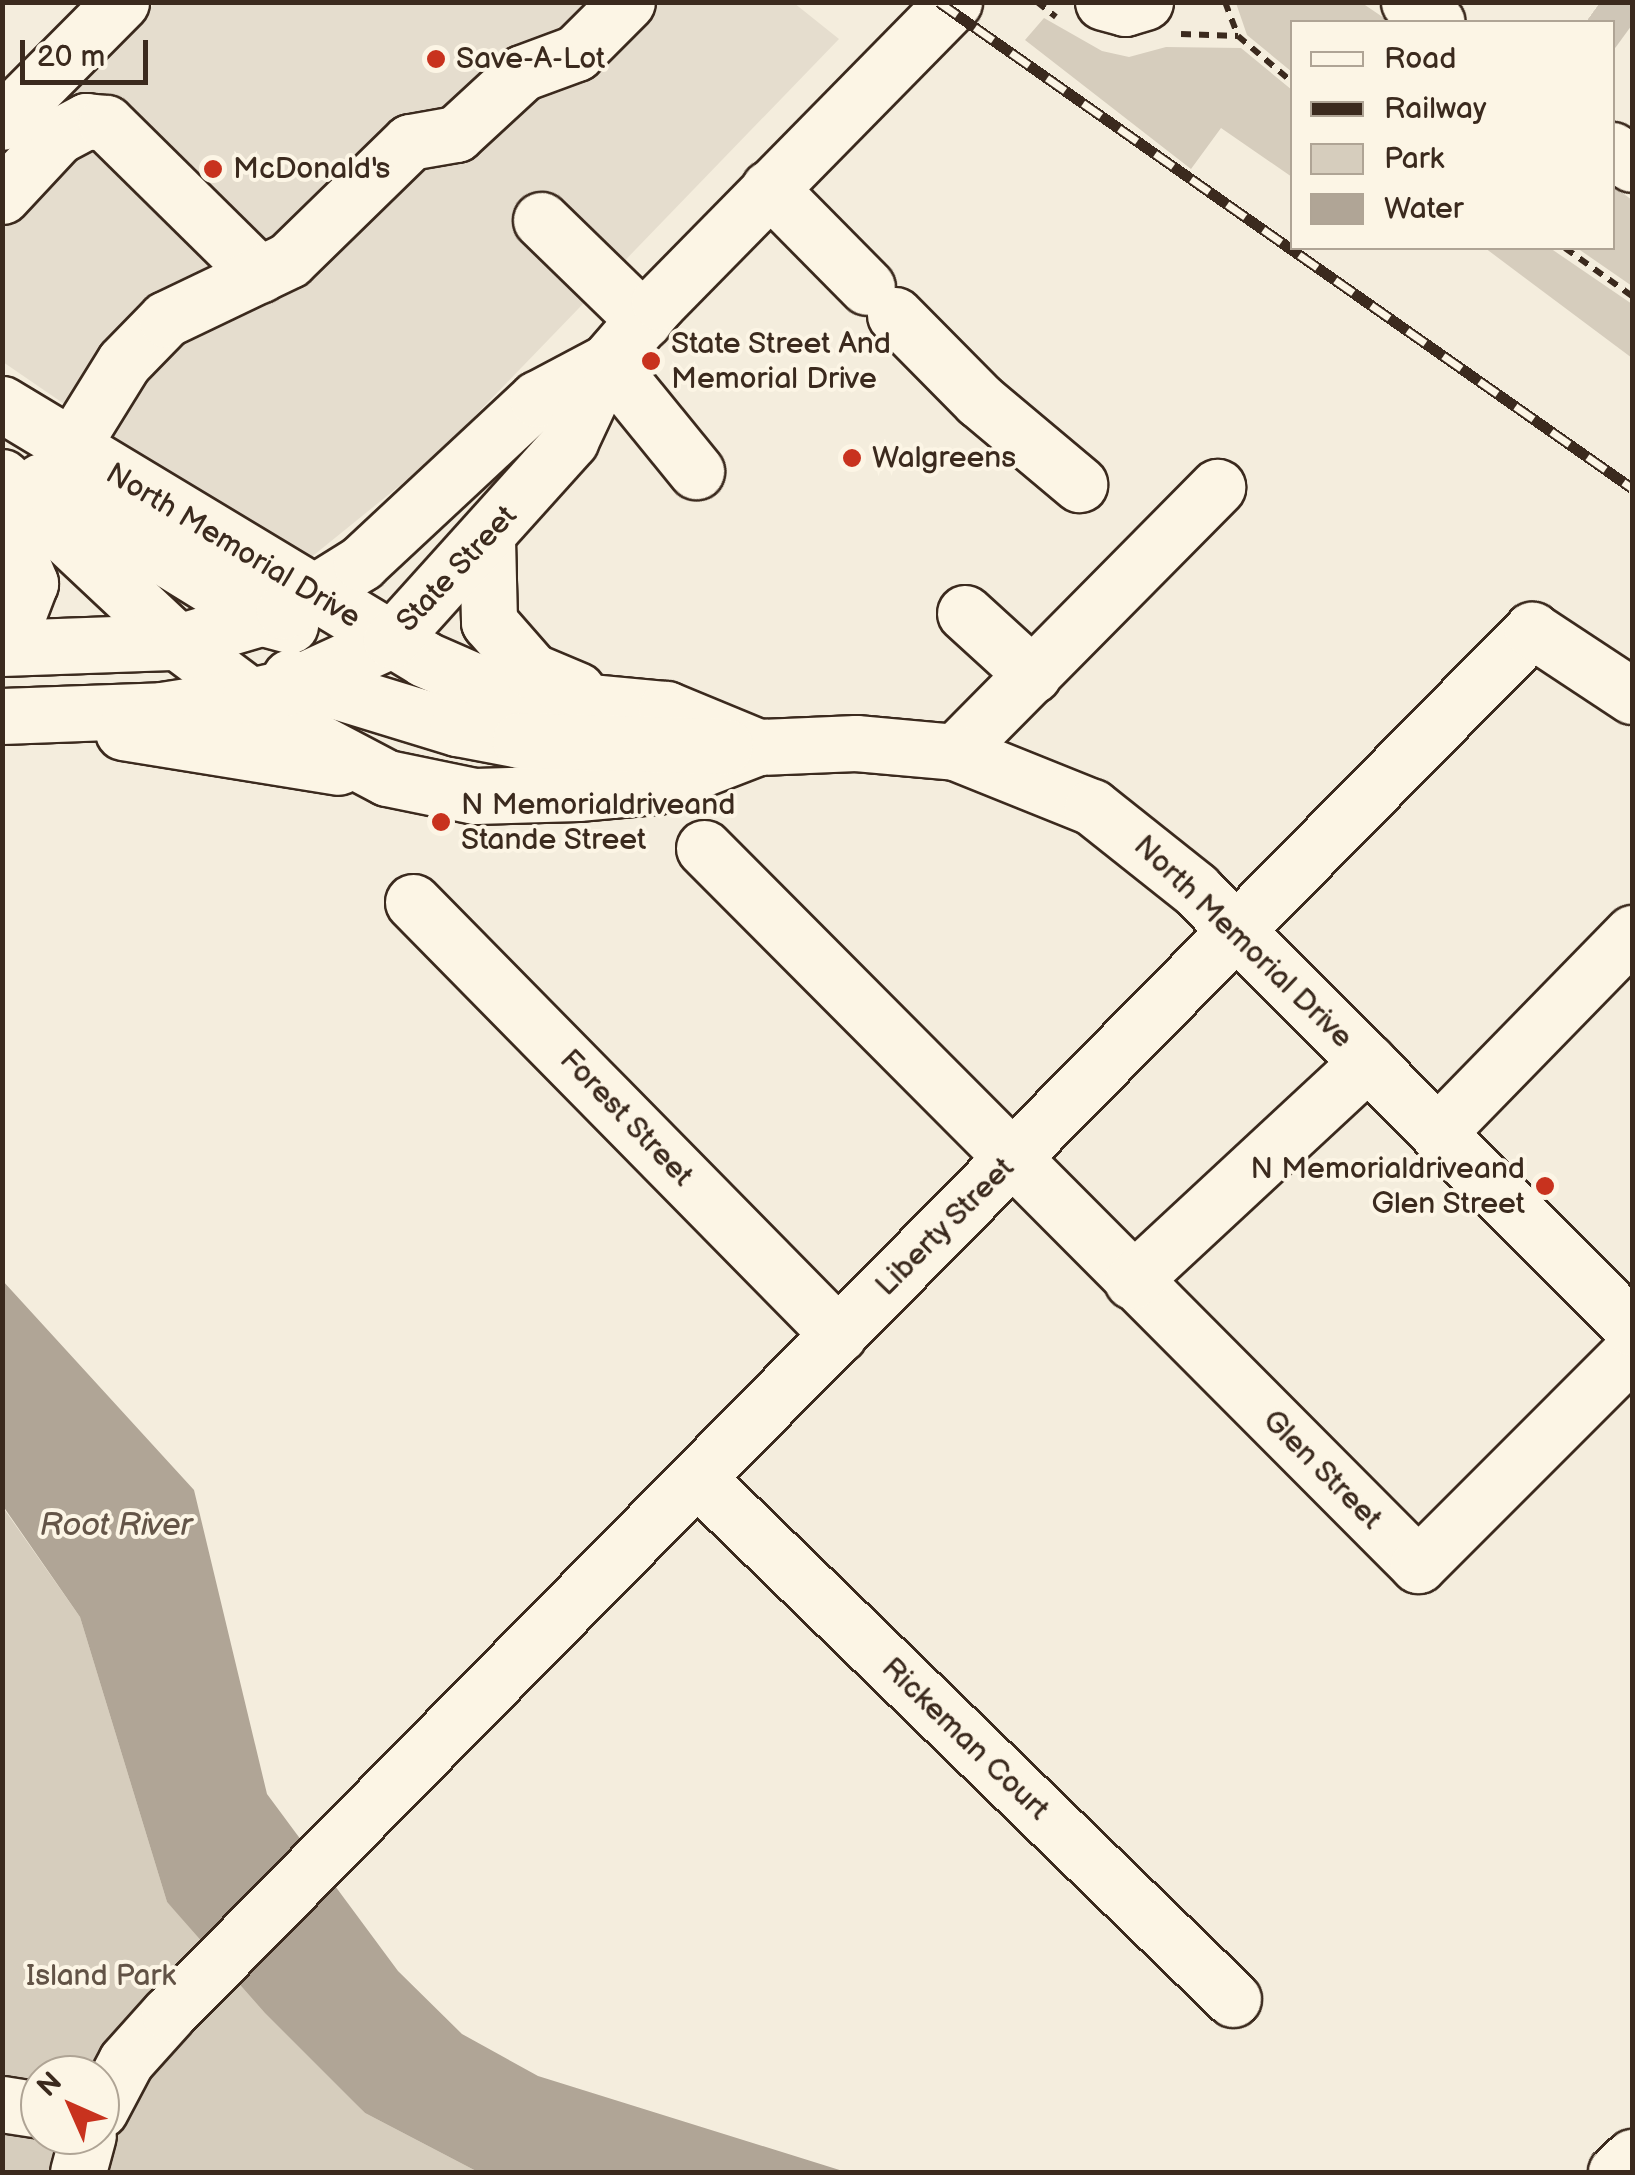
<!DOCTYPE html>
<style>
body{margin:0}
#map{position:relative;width:1635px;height:2175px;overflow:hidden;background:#f4eddd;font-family:"Balsamiq Sans",sans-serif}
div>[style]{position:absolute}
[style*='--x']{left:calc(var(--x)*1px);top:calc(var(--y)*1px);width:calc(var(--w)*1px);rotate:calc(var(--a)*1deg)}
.built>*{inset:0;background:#e5ddce}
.green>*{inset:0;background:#d6cdbd}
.water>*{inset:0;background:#b0a596}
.minor-tunnel>*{height:55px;margin-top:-27.5px;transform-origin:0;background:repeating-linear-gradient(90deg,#cfc6b7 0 55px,transparent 0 83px)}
.path>*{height:6px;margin-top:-3px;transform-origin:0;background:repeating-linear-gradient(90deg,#3b2a1e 0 10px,transparent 0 18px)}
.roads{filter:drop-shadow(2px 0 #3b2a1e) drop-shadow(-2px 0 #3b2a1e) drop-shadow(0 2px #3b2a1e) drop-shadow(0 -2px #3b2a1e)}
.minor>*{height:55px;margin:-27.5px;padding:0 27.5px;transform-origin:27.5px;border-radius:27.5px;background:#fcf5e5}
.major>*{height:55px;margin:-27.5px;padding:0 27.5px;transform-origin:27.5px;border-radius:27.5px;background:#fcf5e5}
.rail>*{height:11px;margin-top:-5.5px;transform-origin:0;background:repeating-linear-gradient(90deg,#fcf5e5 0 22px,#3b2a1e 0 44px);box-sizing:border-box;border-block:2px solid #3b2a1e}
.dots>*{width:28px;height:28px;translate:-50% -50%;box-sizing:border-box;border:5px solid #fcf5e5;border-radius:50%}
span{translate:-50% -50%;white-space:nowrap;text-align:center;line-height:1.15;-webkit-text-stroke:8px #fcf5e5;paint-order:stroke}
.poi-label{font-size:30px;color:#3b2a1e}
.left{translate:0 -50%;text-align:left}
.right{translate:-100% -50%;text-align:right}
.street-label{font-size:30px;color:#3b2a1e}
.park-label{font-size:30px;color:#625346}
.water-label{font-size:32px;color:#645548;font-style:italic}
.frame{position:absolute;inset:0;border:5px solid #3b2a1e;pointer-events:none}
.legend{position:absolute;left:1290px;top:20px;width:325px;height:230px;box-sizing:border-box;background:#fcf5e5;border:2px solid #afa495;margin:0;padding:12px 18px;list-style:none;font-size:30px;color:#3b2a1e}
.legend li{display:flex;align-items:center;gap:20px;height:50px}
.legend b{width:50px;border:2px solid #afa495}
.north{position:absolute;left:20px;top:2055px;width:100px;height:100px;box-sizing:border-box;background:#fcf5e5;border:2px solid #afa495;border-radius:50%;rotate:315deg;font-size:28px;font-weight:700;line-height:40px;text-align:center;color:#3b2a1e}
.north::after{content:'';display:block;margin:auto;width:35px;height:45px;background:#c8321e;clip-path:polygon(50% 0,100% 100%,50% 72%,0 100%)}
.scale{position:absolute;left:20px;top:40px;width:128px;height:45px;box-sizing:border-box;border:5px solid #3b2a1e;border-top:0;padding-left:12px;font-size:30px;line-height:35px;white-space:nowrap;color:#3b2a1e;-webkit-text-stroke:8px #fcf5e5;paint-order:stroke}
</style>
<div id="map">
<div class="built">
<i style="clip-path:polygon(155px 3px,794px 3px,839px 39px,435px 457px,309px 559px,181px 484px,3px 362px,3px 157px)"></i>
</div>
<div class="green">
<i style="clip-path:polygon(1236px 3px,1362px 3px,1390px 22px,1292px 22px,1292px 72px,1247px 35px)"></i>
<i style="clip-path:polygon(1044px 18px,1102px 51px,1129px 57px,1166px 47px,1241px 48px,1292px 90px,1292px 177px,1221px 128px,1191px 169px,1025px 40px)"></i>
<i style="clip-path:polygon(1613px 186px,1632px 200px,1632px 286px,1577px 248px,1612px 248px)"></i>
<i style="clip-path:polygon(1485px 248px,1550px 248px,1632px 304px,1632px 358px)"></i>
<i style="clip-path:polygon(evenodd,2px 1506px,80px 1617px,167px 1902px,365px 2113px,478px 2172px,3px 2172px,2px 1506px,40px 2075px,100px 2075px,100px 2135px,40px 2135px,40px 2075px)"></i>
</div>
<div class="water">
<i style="clip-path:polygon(2px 1280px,194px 1490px,267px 1794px,398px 1971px,462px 2034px,538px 2076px,846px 2172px,478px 2172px,365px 2113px,265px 2013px,167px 1902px,80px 1617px,3px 1506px)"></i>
</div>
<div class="minor-tunnel">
<i style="--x:1600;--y:2;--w:39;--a:36"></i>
</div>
<div class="path">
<i style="--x:1037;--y:2;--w:24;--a:38"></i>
<i style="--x:1225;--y:2;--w:36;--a:69"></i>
<i style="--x:1181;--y:34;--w:57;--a:2"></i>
<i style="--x:1238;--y:36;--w:71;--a:40.4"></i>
<i style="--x:1565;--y:248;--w:82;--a:35.6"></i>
</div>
<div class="roads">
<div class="minor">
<i style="--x:1103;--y:2;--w:23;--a:15"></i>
<i style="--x:1125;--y:8;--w:21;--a:-17"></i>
<i style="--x:1409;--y:2;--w:34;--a:36"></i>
<i style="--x:2;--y:122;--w:169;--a:-45.2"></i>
<i style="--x:1612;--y:150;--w:24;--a:35"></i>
<i style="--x:769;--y:188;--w:139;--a:45.3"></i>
<i style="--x:2;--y:196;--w:82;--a:-47"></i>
<i style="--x:58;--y:136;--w:32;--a:-28"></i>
<i style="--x:86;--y:121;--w:20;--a:6"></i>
<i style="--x:106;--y:123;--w:216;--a:44.6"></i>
<i style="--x:541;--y:220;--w:144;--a:44.2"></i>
<i style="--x:895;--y:315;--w:120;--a:45.3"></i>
<i style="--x:979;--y:400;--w:131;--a:40"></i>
<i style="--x:607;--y:362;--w:141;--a:50.8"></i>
<i style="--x:70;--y:449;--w:102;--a:-58.2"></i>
<i style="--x:124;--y:362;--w:60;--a:-45.7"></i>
<i style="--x:166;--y:319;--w:136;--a:-25.6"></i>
<i style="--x:289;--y:260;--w:169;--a:-44.3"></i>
<i style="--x:410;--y:142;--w:47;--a:-9.9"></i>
<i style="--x:456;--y:134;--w:90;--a:-42.7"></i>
<i style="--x:522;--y:73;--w:58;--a:-20.3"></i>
<i style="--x:576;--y:53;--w:72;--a:-45"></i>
<i style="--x:965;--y:613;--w:92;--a:42.4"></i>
<i style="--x:955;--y:752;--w:373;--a:-45.3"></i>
<i style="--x:704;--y:848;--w:1012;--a:45.12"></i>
<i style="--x:1418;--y:1565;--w:303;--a:-45"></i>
<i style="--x:413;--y:902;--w:607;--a:45.47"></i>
<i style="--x:1438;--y:1132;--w:278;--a:-45.7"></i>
<i style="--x:1132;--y:1281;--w:322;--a:-42.9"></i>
<i style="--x:698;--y:1479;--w:746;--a:44.19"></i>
<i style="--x:2;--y:2104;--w:38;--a:9"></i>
<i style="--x:100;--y:2110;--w:55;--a:-62"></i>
<i style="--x:126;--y:2061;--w:64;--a:-48.1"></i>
<i style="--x:169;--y:2013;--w:1942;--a:-45.42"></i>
<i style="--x:1532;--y:630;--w:120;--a:33.4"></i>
<i style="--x:78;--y:2172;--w:38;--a:-75"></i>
<i style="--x:1616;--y:2172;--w:22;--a:-43"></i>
</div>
<div class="major">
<i style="--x:2;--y:404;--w:493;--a:31.1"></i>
<i style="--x:424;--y:659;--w:70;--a:23.6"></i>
<i style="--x:488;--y:687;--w:49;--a:11.8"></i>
<i style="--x:536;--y:697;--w:131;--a:5.3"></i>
<i style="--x:666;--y:709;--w:100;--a:22.4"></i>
<i style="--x:2;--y:477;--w:241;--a:43.2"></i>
<i style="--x:178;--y:642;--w:145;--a:36.9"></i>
<i style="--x:294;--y:729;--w:105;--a:27.8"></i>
<i style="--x:387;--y:778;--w:90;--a:11.6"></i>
<i style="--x:475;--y:796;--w:103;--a:-1.7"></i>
<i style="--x:578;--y:793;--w:79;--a:-5.1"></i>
<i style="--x:657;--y:786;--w:108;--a:-21.1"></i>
<i style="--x:758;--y:747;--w:98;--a:-2.3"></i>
<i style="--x:856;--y:743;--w:99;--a:5.2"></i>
<i style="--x:955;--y:752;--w:148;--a:21.9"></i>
<i style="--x:1092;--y:807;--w:132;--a:38.5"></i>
<i style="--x:1195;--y:889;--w:619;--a:45.13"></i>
<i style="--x:41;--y:481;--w:261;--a:31.7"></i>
<i style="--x:263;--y:618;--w:28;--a:15"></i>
<i style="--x:2;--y:516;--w:73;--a:67.3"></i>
<i style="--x:30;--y:583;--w:45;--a:110.9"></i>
<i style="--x:14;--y:625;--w:16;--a:140"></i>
<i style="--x:487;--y:539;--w:83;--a:88.6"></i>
<i style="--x:489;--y:622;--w:65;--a:48.7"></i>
<i style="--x:532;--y:671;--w:49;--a:22.9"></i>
<i style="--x:2;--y:648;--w:176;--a:-2"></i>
<i style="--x:178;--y:642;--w:110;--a:-16.3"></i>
<i style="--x:284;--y:611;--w:91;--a:-31.9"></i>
<i style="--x:361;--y:563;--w:241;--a:-43"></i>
<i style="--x:537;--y:399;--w:79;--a:-27.9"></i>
<i style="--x:290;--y:677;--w:175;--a:17"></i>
<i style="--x:457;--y:728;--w:64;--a:10.8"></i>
<i style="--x:520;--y:740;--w:205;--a:1.7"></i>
<i style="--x:2;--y:716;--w:160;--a:-2.1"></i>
<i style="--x:162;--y:710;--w:89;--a:-9"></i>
<i style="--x:250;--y:696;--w:37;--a:-13"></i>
<i style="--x:286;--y:688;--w:115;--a:-24.6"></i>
<i style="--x:391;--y:640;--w:268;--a:-48"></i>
<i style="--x:570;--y:441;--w:87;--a:-64.9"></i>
<i style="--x:607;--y:362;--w:79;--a:-49.1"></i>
<i style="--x:659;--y:302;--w:421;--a:-45.5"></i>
<i style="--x:123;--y:732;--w:218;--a:9.2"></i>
</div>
</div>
<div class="rail">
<i style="--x:939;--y:2;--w:846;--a:35.04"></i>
</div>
<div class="dots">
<i style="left:436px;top:59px;background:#c8321e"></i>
<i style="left:213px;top:169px;background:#c8321e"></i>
<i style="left:651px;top:361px;background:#c8321e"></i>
<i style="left:852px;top:458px;background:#c8321e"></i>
<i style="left:441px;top:822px;background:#c8321e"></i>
<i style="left:1545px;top:1186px;background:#c8321e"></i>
</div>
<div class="poi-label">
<span class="left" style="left:456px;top:59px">Save-A-Lot</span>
<span class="left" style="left:233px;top:169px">McDonald's</span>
<span class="left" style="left:671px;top:361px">State Street And<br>Memorial Drive</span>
<span class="left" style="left:872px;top:458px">Walgreens</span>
<span class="left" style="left:461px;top:822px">N Memorialdriveand<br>Stande Street</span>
<span class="right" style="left:1525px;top:1186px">N Memorialdriveand<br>Glen Street</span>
</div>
<div class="street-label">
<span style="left:233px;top:546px;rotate:31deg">North Memorial Drive</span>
<span style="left:457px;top:569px;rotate:-47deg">State Street</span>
<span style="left:1243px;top:942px;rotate:44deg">North Memorial Drive</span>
<span style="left:626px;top:1118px;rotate:46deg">Forest Street</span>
<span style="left:945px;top:1227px;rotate:-45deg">Liberty Street</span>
<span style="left:1322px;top:1470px;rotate:45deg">Glen Street</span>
<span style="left:965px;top:1739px;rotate:44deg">Rickeman Court</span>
</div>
<div class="park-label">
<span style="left:101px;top:1976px">Island Park</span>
</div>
<div class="water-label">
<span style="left:116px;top:1526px">Root River</span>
</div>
<div class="frame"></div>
<ul class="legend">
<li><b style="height:12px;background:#fcf5e5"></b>Road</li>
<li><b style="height:12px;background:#3b2a1e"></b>Railway</li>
<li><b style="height:28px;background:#d6cdbd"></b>Park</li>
<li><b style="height:28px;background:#b0a596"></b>Water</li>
</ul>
<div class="north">N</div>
<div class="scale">20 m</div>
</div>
